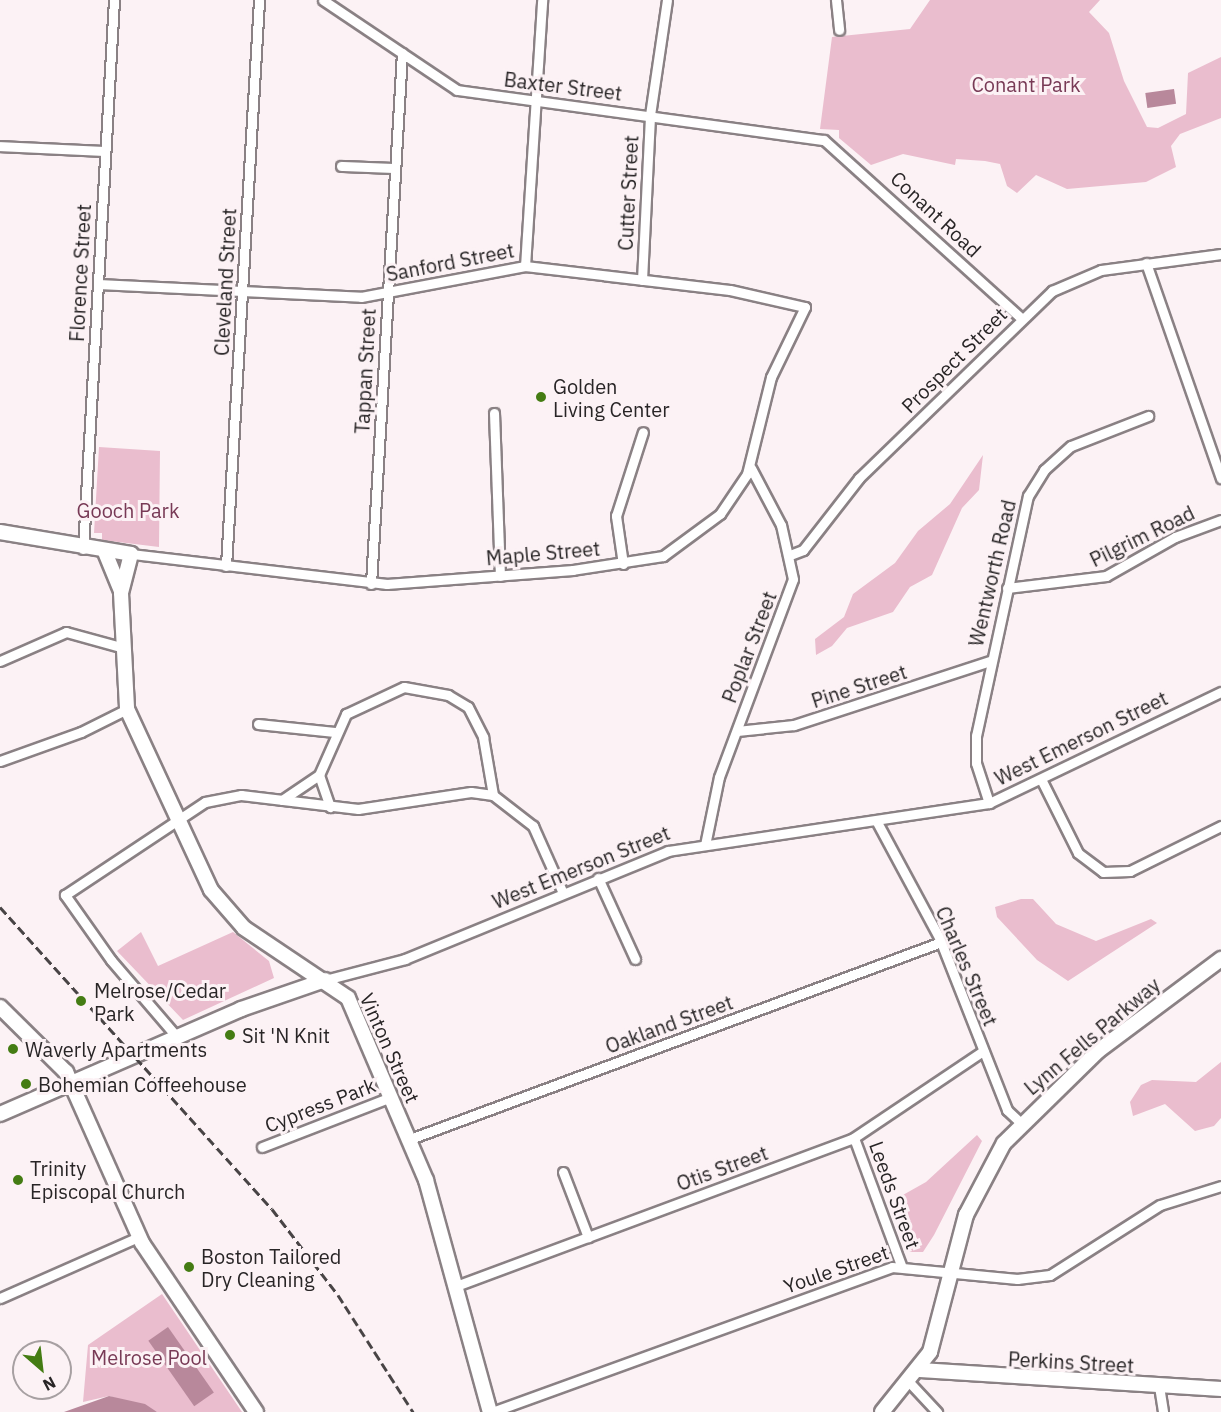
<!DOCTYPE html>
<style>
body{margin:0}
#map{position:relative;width:1221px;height:1412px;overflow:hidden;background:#fcf2f5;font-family:"IBM Plex Sans",sans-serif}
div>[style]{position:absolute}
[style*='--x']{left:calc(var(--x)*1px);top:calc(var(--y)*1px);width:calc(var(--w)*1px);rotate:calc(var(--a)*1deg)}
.green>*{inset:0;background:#eabdce}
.water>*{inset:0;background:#b8889b;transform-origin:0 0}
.roads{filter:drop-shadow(2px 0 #8a8184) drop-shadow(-2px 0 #8a8184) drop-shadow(0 2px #8a8184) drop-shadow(0 -2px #8a8184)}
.street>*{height:9px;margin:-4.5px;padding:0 4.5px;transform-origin:4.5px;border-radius:4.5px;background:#fff}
.secondary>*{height:14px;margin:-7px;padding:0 7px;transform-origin:7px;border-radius:7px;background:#fff}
.rail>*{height:3px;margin-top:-1.5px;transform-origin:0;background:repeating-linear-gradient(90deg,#484445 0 9px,transparent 0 13.5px)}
.dots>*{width:16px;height:16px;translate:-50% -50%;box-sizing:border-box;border:3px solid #fcf2f5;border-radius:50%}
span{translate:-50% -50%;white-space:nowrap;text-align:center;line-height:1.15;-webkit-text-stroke:6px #fcf2f5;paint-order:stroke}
.park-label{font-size:20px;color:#783a56}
.street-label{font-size:20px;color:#282526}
.poi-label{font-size:20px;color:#282526}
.left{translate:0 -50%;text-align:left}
.north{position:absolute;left:12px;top:1340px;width:60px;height:60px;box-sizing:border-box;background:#fcf2f5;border:2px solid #a7a0a2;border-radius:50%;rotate:152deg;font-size:16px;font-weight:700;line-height:24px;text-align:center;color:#282526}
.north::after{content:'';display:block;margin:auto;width:21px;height:27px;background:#447c13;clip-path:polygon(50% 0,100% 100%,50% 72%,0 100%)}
</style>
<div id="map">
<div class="green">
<i style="clip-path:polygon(930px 0,1100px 0,1089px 12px,1109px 33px,1124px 81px,1147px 127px,1158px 128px,1186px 114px,1188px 73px,1221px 57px,1221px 118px,1180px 134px,1171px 146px,1176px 167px,1146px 182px,1067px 189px,1036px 175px,1017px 193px,1007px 186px,1000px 164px,985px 161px,956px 159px,955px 165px,903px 154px,871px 165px,839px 138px,839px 130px,820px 129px,832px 37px,910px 29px)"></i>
<i style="clip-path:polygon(99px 447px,160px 451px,159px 547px,102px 540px,102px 533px,94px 533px)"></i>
<i style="clip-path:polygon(983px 455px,979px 490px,962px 508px,932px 575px,910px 587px,893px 612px,847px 628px,832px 646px,816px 655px,815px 639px,844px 617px,853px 594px,895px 563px,918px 531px,950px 504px)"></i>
<i style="clip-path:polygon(1021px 899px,1033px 899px,1056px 924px,1096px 941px,1151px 919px,1157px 923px,1068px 981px,1037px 960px,997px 917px,995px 907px)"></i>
<i style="clip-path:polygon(141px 932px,158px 966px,233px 932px,269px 961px,274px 978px,183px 1020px,117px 951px)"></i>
<i style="clip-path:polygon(1221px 1062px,1221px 1118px,1214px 1126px,1195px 1131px,1165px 1104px,1133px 1116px,1130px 1102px,1141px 1085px,1152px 1080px,1196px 1082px)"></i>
<i style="clip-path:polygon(977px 1135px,982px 1141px,934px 1235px,923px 1252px,906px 1252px,894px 1200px,926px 1182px)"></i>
<i style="clip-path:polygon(162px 1294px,242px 1412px,157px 1412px,109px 1396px,83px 1402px,88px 1345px)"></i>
</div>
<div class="water">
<i style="left:1174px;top:89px;width:15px;height:29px;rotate:82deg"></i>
<i style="left:168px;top:1327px;width:80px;height:24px;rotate:55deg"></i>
<i style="clip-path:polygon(109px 1396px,145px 1404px,157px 1412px,64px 1412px)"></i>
</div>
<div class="roads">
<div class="street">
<i style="--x:323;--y:0;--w:161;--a:33.9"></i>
<i style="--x:457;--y:90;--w:370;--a:7.8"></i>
<i style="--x:824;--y:140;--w:266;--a:42.1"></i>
<i style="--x:836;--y:0;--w:30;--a:84"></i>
<i style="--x:0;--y:146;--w:105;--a:2.7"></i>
<i style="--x:341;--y:166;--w:54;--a:2.1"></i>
<i style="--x:1146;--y:263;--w:228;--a:70.8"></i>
<i style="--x:525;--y:266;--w:267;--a:-86.3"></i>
<i style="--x:642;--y:280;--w:165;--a:-87.2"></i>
<i style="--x:650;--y:115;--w:116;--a:-81.6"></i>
<i style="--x:98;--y:284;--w:263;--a:2.8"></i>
<i style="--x:361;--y:297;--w:167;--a:-10.7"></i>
<i style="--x:525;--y:266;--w:206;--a:6.7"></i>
<i style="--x:730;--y:290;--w:77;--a:12.8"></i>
<i style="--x:805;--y:307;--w:78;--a:115.9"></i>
<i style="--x:771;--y:377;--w:100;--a:103.9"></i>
<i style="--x:747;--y:474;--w:48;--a:124"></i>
<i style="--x:720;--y:514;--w:71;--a:143.6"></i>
<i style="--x:663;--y:556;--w:91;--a:171.2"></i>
<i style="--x:573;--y:570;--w:187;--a:175.7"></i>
<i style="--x:387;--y:584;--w:258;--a:-173.3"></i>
<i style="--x:494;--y:413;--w:163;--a:87.9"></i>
<i style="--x:83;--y:549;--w:550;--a:-86.77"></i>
<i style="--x:790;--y:555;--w:14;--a:-21"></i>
<i style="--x:803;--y:550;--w:91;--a:-52.1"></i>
<i style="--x:859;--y:478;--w:269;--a:-44.1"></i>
<i style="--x:1052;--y:291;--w:53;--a:-23.2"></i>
<i style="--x:1101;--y:270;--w:121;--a:-7.6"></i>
<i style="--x:623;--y:564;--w:49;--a:-98.3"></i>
<i style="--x:616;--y:516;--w:88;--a:-72.2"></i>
<i style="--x:226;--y:566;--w:567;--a:-86.66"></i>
<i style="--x:371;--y:584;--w:532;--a:-86.66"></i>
<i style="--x:1007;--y:588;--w:100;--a:-6.9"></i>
<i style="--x:1106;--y:576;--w:79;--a:-29.5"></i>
<i style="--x:1175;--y:537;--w:49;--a:-20.3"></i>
<i style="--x:0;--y:661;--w:72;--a:-23.7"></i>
<i style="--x:66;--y:632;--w:57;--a:15.3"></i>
<i style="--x:258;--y:724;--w:77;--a:5.9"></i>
<i style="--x:737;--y:731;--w:57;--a:-6"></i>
<i style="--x:794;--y:725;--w:206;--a:-18.1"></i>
<i style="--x:0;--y:761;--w:86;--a:-19.7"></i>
<i style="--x:81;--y:732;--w:51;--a:-26.6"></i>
<i style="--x:319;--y:775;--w:34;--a:71"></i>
<i style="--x:1042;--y:781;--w:80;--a:63.4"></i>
<i style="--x:1078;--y:853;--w:31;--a:37"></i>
<i style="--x:1103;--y:872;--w:27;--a:-2"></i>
<i style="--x:1130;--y:871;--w:102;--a:-26.3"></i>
<i style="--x:282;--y:800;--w:45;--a:-34"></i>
<i style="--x:319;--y:775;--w:67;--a:-66.1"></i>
<i style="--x:346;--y:714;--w:64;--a:-25"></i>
<i style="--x:404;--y:687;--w:45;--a:10.3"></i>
<i style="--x:448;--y:695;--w:23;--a:31"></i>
<i style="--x:468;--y:707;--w:34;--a:63"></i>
<i style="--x:483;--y:737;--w:59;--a:80.2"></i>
<i style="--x:989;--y:803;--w:42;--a:-108"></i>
<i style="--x:976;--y:763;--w:27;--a:-90"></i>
<i style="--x:976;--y:736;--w:246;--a:-77.8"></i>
<i style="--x:1028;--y:496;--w:31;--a:-58"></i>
<i style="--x:1044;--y:470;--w:36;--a:-42"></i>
<i style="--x:1071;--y:446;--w:83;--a:-21.3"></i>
<i style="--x:877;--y:822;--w:131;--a:61.7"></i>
<i style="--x:939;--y:937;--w:186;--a:68.5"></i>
<i style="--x:1007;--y:1110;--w:19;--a:43"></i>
<i style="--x:705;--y:845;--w:69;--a:-78.4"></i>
<i style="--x:719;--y:777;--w:211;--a:-69.5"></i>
<i style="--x:793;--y:579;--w:55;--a:-102.5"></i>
<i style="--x:781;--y:525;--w:64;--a:-117.8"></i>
<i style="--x:598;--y:878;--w:89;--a:65.4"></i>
<i style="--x:325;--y:980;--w:83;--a:-14.7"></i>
<i style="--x:405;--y:959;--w:284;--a:-22.3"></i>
<i style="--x:668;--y:851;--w:325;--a:-8.5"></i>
<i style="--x:989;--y:803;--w:257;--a:-25.6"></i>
<i style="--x:177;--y:1037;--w:101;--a:-130.6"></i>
<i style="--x:111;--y:960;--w:80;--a:-125.3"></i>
<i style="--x:65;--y:895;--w:168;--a:-33.6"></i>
<i style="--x:205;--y:802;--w:37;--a:-11"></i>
<i style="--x:241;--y:795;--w:118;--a:6.8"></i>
<i style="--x:358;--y:809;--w:114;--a:-8.6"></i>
<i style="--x:471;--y:792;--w:22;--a:8"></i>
<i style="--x:493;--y:795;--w:51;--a:37.8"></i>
<i style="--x:533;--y:826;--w:73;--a:65.9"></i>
<i style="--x:854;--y:1138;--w:135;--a:69.7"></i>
<i style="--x:410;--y:1139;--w:566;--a:-20.35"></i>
<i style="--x:262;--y:1147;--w:138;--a:-21.2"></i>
<i style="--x:563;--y:1172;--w:70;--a:69"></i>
<i style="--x:456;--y:1286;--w:422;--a:-20.4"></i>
<i style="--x:852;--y:1139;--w:158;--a:-33.9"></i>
<i style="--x:0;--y:1298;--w:151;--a:-23.8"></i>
<i style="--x:910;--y:1383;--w:40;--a:47"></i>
<i style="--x:1159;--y:1386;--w:26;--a:81"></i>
<i style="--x:492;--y:1412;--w:425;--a:-19.9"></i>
<i style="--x:892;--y:1267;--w:126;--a:5.5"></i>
<i style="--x:1017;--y:1279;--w:33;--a:-7"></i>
<i style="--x:1050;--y:1275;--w:130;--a:-32.5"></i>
<i style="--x:1160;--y:1205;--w:64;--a:-17.3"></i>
</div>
<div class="secondary">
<i style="--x:0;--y:532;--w:133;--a:9.5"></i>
<i style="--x:131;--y:554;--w:40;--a:104.4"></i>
<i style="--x:121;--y:593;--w:116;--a:87"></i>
<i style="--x:127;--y:709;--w:200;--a:65.1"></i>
<i style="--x:211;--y:890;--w:50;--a:49"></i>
<i style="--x:244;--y:928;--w:125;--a:33.9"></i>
<i style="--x:348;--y:998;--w:198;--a:66.8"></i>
<i style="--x:426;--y:1180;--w:241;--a:74.6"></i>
<i style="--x:105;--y:552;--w:42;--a:67.7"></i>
<i style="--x:0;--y:1007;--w:93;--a:44.6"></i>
<i style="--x:66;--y:1072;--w:187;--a:66"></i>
<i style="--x:142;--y:1243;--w:204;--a:56"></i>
<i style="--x:0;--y:1114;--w:263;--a:-23.5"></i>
<i style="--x:241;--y:1009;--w:89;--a:-19"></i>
<i style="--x:920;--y:1370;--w:302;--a:3.6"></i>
<i style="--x:882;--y:1412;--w:77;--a:-51.3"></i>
<i style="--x:930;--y:1352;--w:142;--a:-75.3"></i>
<i style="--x:966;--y:1215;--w:81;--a:-62.2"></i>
<i style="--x:1004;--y:1143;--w:132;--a:-44.4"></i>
<i style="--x:1098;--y:1051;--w:154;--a:-36.8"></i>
</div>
</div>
<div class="rail">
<i style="--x:0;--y:907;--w:406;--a:48"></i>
<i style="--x:272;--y:1209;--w:108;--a:52.5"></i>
<i style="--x:338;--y:1295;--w:139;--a:57.3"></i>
</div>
<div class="dots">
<i style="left:541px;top:397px;background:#447c13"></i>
<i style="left:81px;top:1001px;background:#447c13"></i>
<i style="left:230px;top:1035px;background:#447c13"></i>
<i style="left:13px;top:1049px;background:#447c13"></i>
<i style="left:26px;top:1084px;background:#447c13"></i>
<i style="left:18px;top:1180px;background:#447c13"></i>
<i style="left:189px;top:1267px;background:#447c13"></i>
</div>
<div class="park-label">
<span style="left:1026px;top:84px">Conant Park</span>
<span style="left:128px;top:510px">Gooch Park</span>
<span style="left:149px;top:1357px">Melrose Pool</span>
</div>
<div class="street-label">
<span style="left:563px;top:86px;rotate:7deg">Baxter Street</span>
<span style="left:628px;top:193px;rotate:-87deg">Cutter Street</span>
<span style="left:936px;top:214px;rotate:43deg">Conant Road</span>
<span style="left:450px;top:262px;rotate:-11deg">Sanford Street</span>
<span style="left:80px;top:273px;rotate:-87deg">Florence Street</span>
<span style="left:225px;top:282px;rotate:-87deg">Cleveland Street</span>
<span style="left:954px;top:360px;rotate:-45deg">Prospect Street</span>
<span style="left:365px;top:371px;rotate:-87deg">Tappan Street</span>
<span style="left:1142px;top:536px;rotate:-26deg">Pilgrim Road</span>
<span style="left:543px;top:553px;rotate:-5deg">Maple Street</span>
<span style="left:992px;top:573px;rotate:-77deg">Wentworth Road</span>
<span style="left:749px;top:647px;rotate:-69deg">Poplar Street</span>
<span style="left:859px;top:686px;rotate:-18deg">Pine Street</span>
<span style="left:1081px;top:738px;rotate:-26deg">West Emerson Street</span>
<span style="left:581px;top:867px;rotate:-22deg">West Emerson Street</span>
<span style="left:967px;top:966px;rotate:67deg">Charles Street</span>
<span style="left:669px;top:1024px;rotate:-20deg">Oakland Street</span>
<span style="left:1092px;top:1036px;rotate:-40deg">Lynn Fells Parkway</span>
<span style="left:390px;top:1048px;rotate:66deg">Vinton Street</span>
<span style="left:320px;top:1105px;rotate:-21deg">Cypress Park</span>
<span style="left:722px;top:1168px;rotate:-20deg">Otis Street</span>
<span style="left:895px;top:1195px;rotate:70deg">Leeds Street</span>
<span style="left:836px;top:1269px;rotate:-19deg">Youle Street</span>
<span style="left:1071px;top:1362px;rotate:3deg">Perkins Street</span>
</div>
<div class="poi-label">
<span class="left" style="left:553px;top:398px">Golden<br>Living Center</span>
<span class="left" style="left:94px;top:1002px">Melrose/Cedar<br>Park</span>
<span class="left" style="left:242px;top:1035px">Sit 'N Knit</span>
<span class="left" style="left:25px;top:1049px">Waverly Apartments</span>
<span class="left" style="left:38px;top:1084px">Bohemian Coffeehouse</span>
<span class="left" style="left:30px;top:1180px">Trinity<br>Episcopal Church</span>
<span class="left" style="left:201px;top:1268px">Boston Tailored<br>Dry Cleaning</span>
</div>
<div class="north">N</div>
</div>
